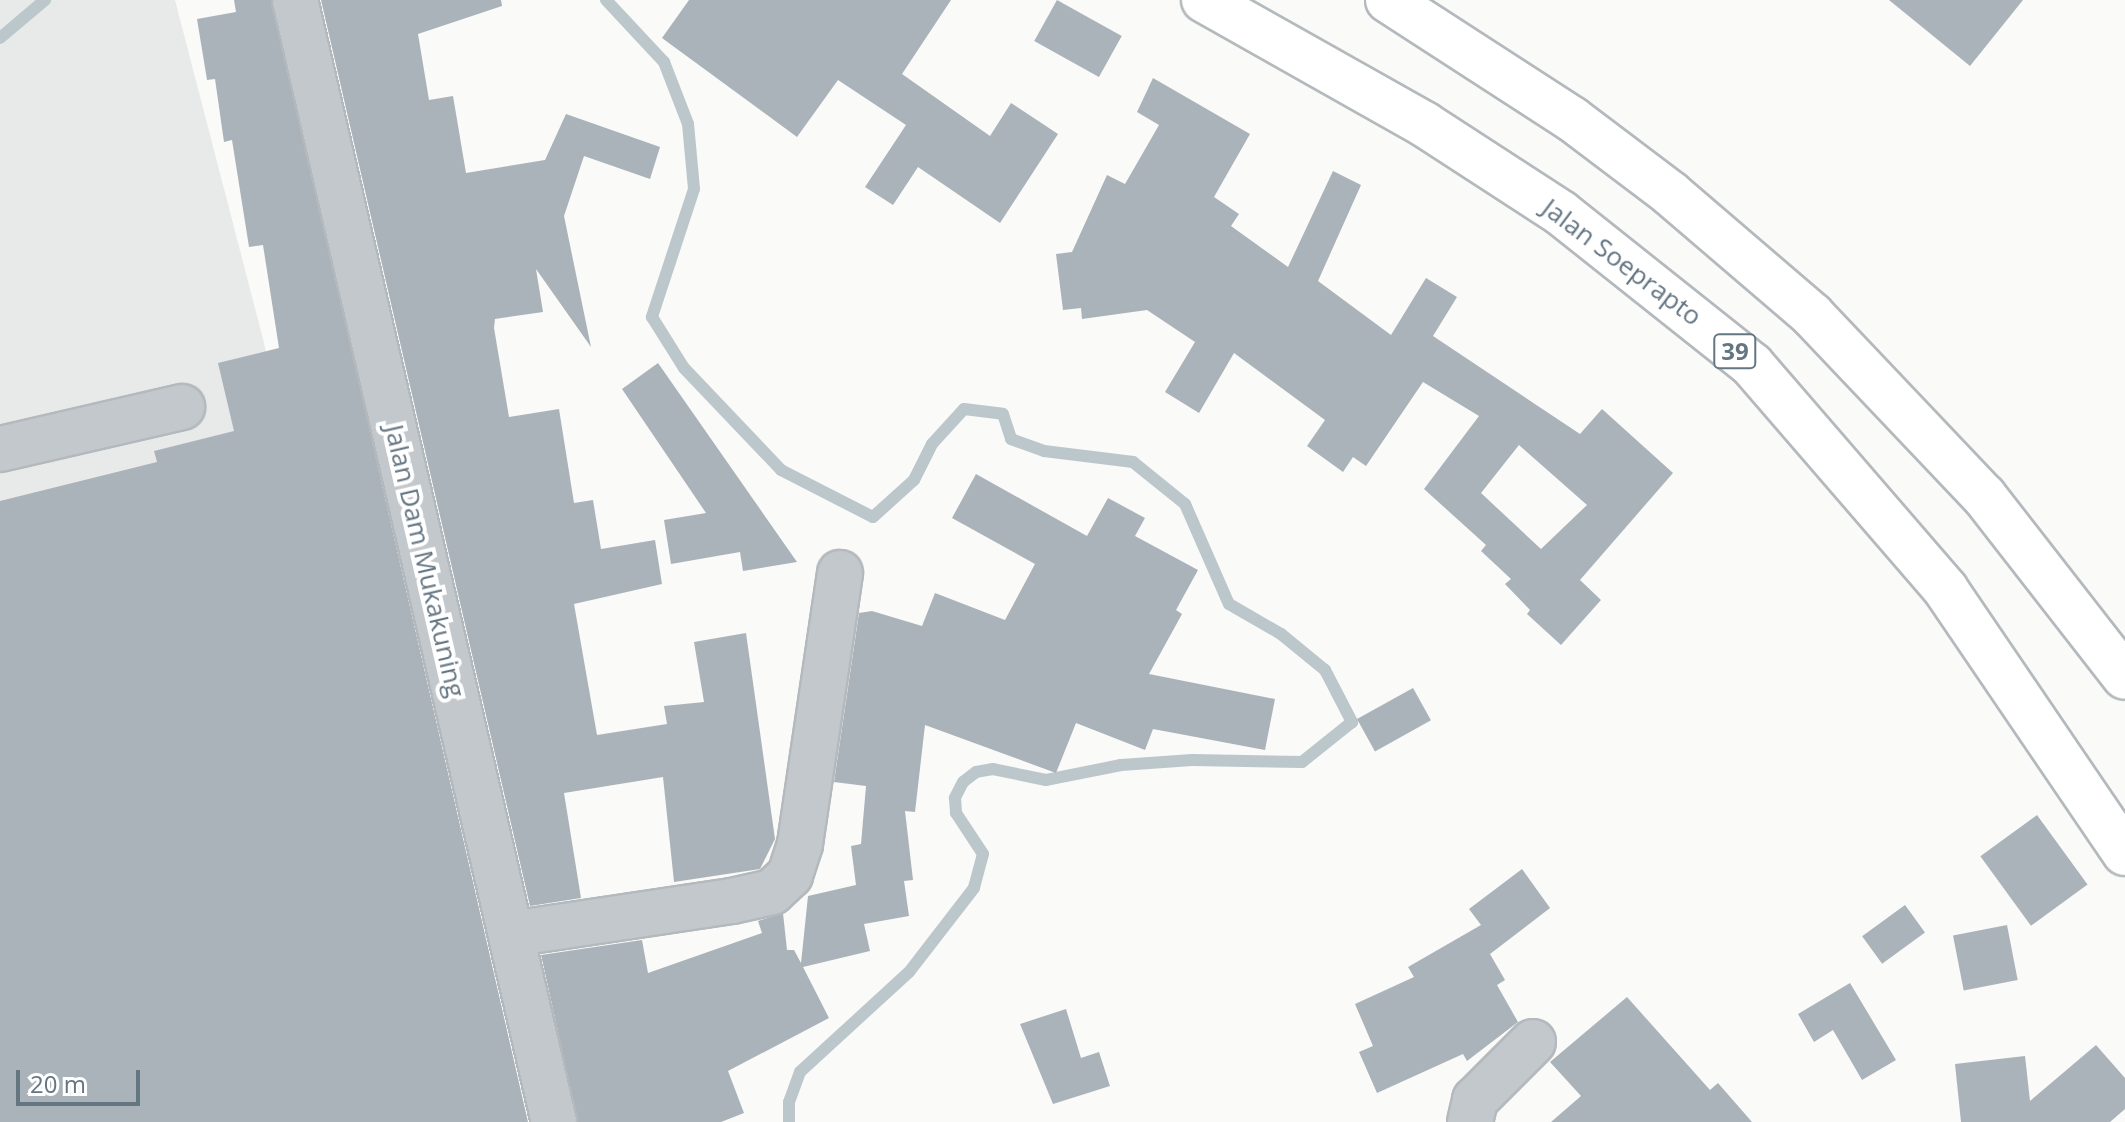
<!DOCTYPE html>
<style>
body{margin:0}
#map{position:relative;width:2125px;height:1122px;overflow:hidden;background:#fafaf8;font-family:"Open Sans",sans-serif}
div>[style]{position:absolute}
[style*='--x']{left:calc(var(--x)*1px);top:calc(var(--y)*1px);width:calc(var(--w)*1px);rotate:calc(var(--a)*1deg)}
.built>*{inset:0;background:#e8e9e9}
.stream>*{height:12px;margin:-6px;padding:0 6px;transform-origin:6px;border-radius:6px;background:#bbc7cb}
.building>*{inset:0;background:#aab3b9;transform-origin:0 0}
.roads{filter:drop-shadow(2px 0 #b4b9bd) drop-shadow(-2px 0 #b4b9bd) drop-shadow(0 2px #b4b9bd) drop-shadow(0 -2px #b4b9bd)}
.minor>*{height:44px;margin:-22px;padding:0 22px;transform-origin:22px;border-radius:22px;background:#c3c8cc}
.highway>*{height:44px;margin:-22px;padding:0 22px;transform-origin:22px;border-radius:22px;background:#fff}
span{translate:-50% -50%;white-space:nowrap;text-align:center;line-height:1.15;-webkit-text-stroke:8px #fff;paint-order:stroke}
.shield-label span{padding:2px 6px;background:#fff;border:2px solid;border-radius:6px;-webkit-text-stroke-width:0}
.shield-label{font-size:24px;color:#657683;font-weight:700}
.street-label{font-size:26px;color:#657683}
.scale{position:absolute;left:16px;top:1070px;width:124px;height:36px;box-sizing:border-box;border:4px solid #657683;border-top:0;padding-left:10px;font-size:24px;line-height:28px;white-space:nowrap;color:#657683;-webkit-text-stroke:6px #fff;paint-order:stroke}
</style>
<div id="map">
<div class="built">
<i style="clip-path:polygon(0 0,175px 0,263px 339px,387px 882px,0 1122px)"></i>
</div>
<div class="stream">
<i style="--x:606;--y:0;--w:85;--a:46.9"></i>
<i style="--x:664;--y:62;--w:66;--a:68.8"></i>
<i style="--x:688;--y:124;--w:65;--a:84.7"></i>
<i style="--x:694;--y:189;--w:135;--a:108.2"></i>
<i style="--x:652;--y:317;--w:60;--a:57.9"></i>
<i style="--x:684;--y:368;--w:141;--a:46.4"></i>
<i style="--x:781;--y:470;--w:103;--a:27.1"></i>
<i style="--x:873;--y:517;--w:55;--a:-42.1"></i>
<i style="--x:914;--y:480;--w:40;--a:-63.4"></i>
<i style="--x:932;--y:444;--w:47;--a:-47.6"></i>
<i style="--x:964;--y:409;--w:39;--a:7"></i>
<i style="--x:1003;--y:414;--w:26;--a:72"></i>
<i style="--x:1011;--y:439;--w:35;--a:20"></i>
<i style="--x:1044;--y:451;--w:90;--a:7"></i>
<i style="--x:1133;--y:462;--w:67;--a:38.9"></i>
<i style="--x:1185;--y:504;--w:109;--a:66.3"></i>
<i style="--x:1229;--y:604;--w:60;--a:30"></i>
<i style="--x:1281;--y:634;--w:57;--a:39.3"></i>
<i style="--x:1325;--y:670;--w:59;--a:62.6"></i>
<i style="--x:1352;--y:722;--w:64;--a:141.3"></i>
<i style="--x:1302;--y:762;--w:110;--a:-179"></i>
<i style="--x:1192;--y:760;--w:71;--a:176"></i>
<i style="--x:1121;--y:765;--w:76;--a:168.7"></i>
<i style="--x:1046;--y:780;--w:54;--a:-168.3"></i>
<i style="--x:993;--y:769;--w:17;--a:170"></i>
<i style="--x:976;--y:772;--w:16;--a:142"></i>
<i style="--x:963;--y:782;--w:18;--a:117"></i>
<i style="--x:955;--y:798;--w:15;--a:86"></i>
<i style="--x:956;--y:813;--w:49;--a:56.6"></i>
<i style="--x:983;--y:854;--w:35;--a:105"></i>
<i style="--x:974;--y:888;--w:106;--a:127.7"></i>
<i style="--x:909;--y:972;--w:148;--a:137.5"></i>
<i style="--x:800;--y:1072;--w:32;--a:110"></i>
<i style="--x:789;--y:1102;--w:20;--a:90"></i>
<i style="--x:0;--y:38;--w:59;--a:-40.2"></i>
</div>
<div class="building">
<i style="clip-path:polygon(234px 0,271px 0,528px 1122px,0 1122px,0 501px,157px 462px,154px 451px,234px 431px,218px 363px,279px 348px,263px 245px,249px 247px,232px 140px,224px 142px,215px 79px,207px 80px,197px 19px,236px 12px)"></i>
<i style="clip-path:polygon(321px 0,501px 0,502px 6px,418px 34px,429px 100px,453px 96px,466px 173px,545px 160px,566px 114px,660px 147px,650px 179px,584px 156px,564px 216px,591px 347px,536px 269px,543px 312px,495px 319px,494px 328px,509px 417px,559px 409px,574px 503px,593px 500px,601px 549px,655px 540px,662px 584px,574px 604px,597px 735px,667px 724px,664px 706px,704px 702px,694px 642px,746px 633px,775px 839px,760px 869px,674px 882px,663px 777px,564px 793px,581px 898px,530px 906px)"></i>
<i style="clip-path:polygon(689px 0,951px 0,902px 74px,990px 136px,1011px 103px,1058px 134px,1000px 223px,918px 167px,893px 205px,865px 187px,906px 125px,838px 80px,797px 137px,662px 38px)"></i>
<i style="left:1057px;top:0;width:74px;height:47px;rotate:29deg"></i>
<i style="clip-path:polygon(1889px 0,2023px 0,1970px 66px)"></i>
<i style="clip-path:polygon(evenodd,1153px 78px,1250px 134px,1214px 197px,1239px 214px,1231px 226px,1288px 267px,1333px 171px,1361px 185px,1318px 281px,1391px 335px,1426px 278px,1457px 297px,1433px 336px,1580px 434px,1602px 409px,1673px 473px,1580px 580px,1601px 600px,1561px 645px,1527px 614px,1530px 610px,1505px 584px,1511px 579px,1481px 551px,1486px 545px,1424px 489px,1479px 416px,1423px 382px,1366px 466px,1353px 457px,1343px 472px,1307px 446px,1325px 420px,1234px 353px,1199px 413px,1165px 392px,1195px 342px,1147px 310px,1082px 319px,1081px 308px,1063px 310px,1056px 254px,1072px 252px,1107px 175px,1125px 184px,1159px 125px,1137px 112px,1153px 78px,1519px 445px,1587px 505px,1541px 549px,1481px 493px,1519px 445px)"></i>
<i style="clip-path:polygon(658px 363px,797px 562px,743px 571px,740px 552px,671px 564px,664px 520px,706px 513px,622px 389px)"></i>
<i style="clip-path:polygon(976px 474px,1087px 536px,1108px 498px,1145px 518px,1135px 536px,1198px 570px,1176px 610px,1182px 614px,1149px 674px,1275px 699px,1265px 750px,1153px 729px,1145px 750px,1076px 723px,1056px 773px,925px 725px,915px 812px,905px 811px,913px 880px,904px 881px,909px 916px,864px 924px,870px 951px,803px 967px,829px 1018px,728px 1071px,744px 1113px,721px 1122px,578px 1122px,541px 955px,642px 940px,648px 973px,762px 933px,758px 921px,783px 913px,787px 950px,794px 950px,801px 963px,808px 896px,856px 885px,851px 846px,861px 844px,866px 786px,834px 782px,859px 613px,872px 611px,922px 626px,935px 593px,1005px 620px,1035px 564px,952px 518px)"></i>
<i style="left:1413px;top:688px;width:37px;height:64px;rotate:61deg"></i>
<i style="left:2037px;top:815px;width:86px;height:70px;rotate:54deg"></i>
<i style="clip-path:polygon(1522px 869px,1550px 908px,1490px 954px,1505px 980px,1497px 985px,1518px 1022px,1467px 1061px,1463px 1054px,1377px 1093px,1359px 1052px,1373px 1046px,1355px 1004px,1414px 977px,1408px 967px,1481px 925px,1469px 909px)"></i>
<i style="left:1905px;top:905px;width:34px;height:53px;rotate:54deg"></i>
<i style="left:2007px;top:925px;width:56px;height:55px;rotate:79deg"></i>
<i style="clip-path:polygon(1850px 983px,1896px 1060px,1862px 1080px,1833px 1030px,1814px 1042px,1798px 1014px)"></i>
<i style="clip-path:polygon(1627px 997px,1710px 1090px,1718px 1083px,1752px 1122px,1551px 1122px,1581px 1096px,1550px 1062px)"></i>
<i style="clip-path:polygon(1066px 1009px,1081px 1058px,1099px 1052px,1110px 1086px,1053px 1104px,1020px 1024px)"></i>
<i style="clip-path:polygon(2096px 1045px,2125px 1078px,2125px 1109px,2110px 1122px,1961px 1122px,1955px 1064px,2025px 1056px,2030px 1101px)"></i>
</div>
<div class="roads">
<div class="minor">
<i style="--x:295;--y:0;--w:1152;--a:77"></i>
<i style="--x:0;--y:449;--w:187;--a:-13"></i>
<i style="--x:511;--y:934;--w:223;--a:-8.5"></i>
<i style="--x:732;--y:901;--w:41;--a:-12.7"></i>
<i style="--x:772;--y:892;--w:25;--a:-43"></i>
<i style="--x:790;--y:875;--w:33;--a:-72"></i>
<i style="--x:800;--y:844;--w:274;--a:-81.6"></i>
<i style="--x:1470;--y:1122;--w:23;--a:-77"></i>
<i style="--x:1475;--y:1100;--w:82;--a:-45"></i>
</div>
<div class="highway">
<i style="--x:1204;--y:0;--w:253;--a:29.4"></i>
<i style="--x:1424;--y:124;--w:163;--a:33"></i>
<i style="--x:1561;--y:213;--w:244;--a:38.5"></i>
<i style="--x:1752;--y:365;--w:297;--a:49.2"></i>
<i style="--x:1946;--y:590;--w:318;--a:55.8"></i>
<i style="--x:1388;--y:0;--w:219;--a:32.9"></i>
<i style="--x:1572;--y:119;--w:124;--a:37.1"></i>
<i style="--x:1671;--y:194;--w:186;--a:40.6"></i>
<i style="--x:1812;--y:315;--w:250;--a:46.5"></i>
<i style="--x:1984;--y:496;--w:229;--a:52.1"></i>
</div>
</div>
<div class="shield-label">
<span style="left:1735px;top:351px">39</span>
</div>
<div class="street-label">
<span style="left:1622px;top:262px;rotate:37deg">Jalan Soeprapto</span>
<span style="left:425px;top:561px;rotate:77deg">Jalan Dam Mukakuning</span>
</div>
<div class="scale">20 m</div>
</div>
